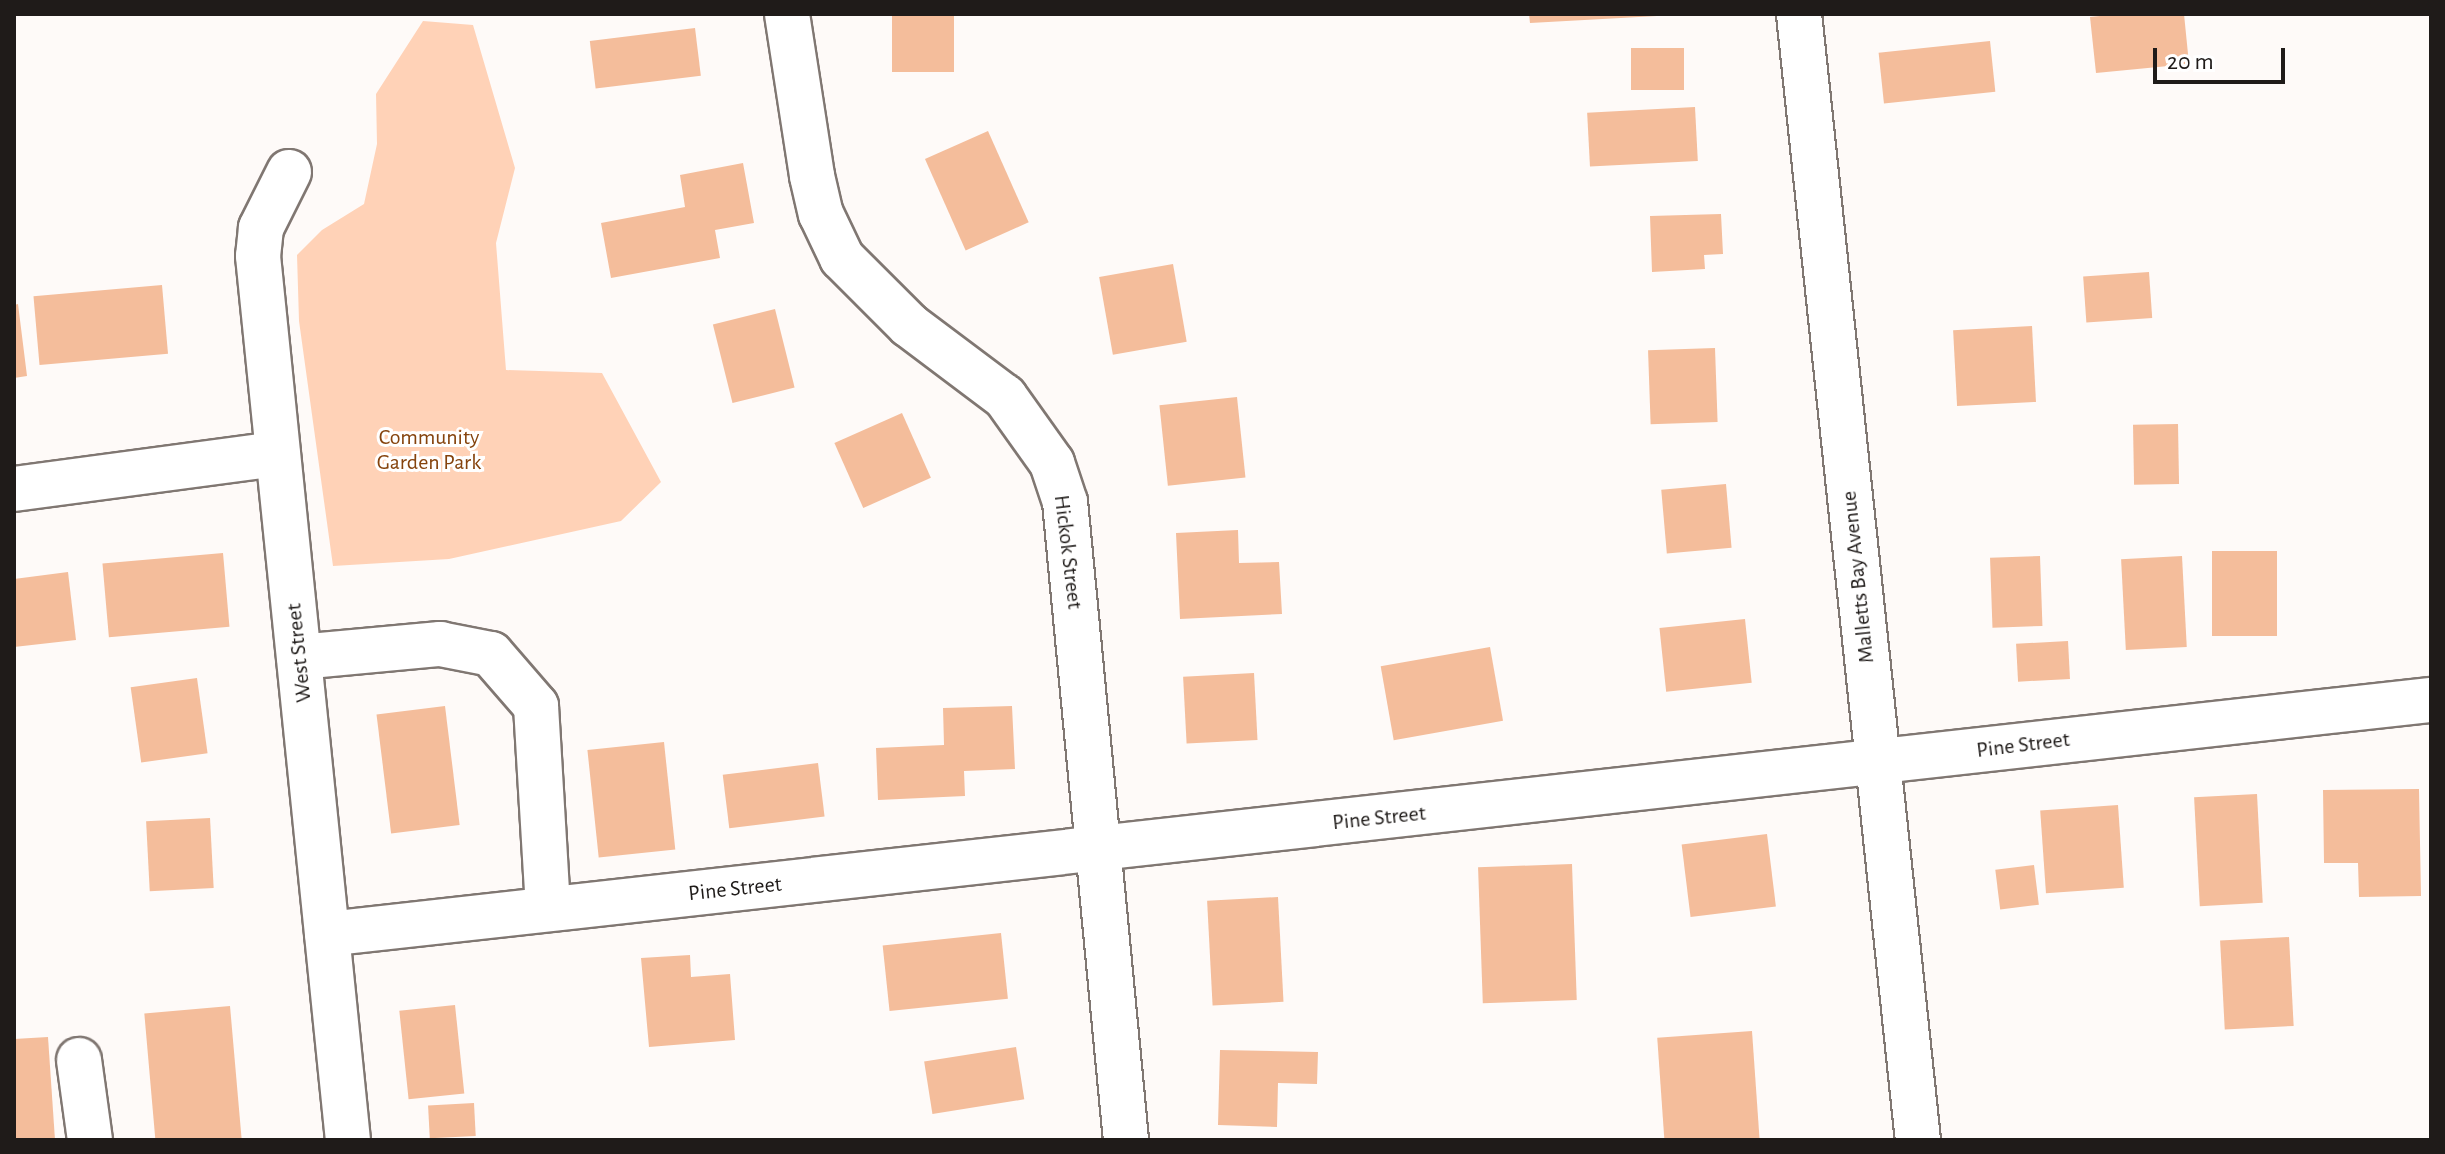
<!DOCTYPE html>
<style>
body{margin:0}
#map{position:relative;width:2445px;height:1154px;overflow:hidden;background:#fefaf8;font-family:"Alegreya Sans",sans-serif}
div>[style]{position:absolute}
[style*='--x']{left:calc(var(--x)*1px);top:calc(var(--y)*1px);width:calc(var(--w)*1px);rotate:calc(var(--a)*1deg)}
.green>*{inset:0;background:#ffd2b7}
.building>*{inset:0;background:#f4bd9b;transform-origin:0 0}
.roads{filter:drop-shadow(2px 0 #807772) drop-shadow(-2px 0 #807772) drop-shadow(0 2px #807772) drop-shadow(0 -2px #807772)}
.minor>*{height:44px;margin:-22px;padding:0 22px;transform-origin:22px;border-radius:22px;background:#fff}
span{translate:-50% -50%;white-space:nowrap;text-align:center;line-height:1.15;-webkit-text-stroke:6px #fff;paint-order:stroke}
.park-label{font-size:22px;color:#85430d}
.street-label{font-size:22px;color:#1f1b19}
.frame{position:absolute;inset:0;border:16px solid #1f1b19;pointer-events:none}
.scale{position:absolute;left:2153px;top:48px;width:132px;height:36px;box-sizing:border-box;border:4px solid #1f1b19;border-top:0;padding-left:10px;font-size:24px;line-height:28px;white-space:nowrap;color:#1f1b19;-webkit-text-stroke:6px #fff;paint-order:stroke}
</style>
<div id="map">
<div class="green">
<i style="clip-path:polygon(423px 21px,473px 25px,515px 168px,496px 243px,506px 370px,602px 373px,661px 482px,621px 521px,449px 559px,333px 566px,299px 321px,297px 255px,322px 230px,364px 204px,377px 144px,376px 94px)"></i>
</div>
<div class="building">
<i style="left:892px;top:14px;width:62px;height:58px"></i>
<i style="clip-path:polygon(1529px 14px,1657px 14px,1657px 16px,1530px 23px)"></i>
<i style="clip-path:polygon(2119px 14px,2184px 14px,2189px 64px,2096px 73px,2090px 17px)"></i>
<i style="left:695px;top:28px;width:48px;height:106px;rotate:83deg"></i>
<i style="left:1990px;top:41px;width:51px;height:112px;rotate:84deg"></i>
<i style="left:1631px;top:48px;width:53px;height:42px"></i>
<i style="left:1695px;top:107px;width:54px;height:108px;rotate:87deg"></i>
<i style="left:988px;top:131px;width:100px;height:69px;rotate:66deg"></i>
<i style="clip-path:polygon(743px 163px,754px 223px,715px 230px,720px 258px,611px 278px,601px 223px,685px 207px,680px 175px)"></i>
<i style="clip-path:polygon(1721px 214px,1723px 254px,1704px 255px,1705px 269px,1652px 272px,1650px 216px)"></i>
<i style="left:1173px;top:264px;width:79px;height:75px;rotate:80deg"></i>
<i style="left:2149px;top:272px;width:46px;height:66px;rotate:86deg"></i>
<i style="left:162px;top:285px;width:69px;height:129px;rotate:85deg"></i>
<i style="clip-path:polygon(18px 304px,27px 376px,14px 378px,14px 305px)"></i>
<i style="left:775px;top:309px;width:81px;height:64px;rotate:76deg"></i>
<i style="left:2032px;top:326px;width:76px;height:79px;rotate:87deg"></i>
<i style="left:1715px;top:348px;width:74px;height:67px;rotate:88deg"></i>
<i style="left:1237px;top:397px;width:81px;height:78px;rotate:84deg"></i>
<i style="left:902px;top:413px;width:71px;height:74px;rotate:66deg"></i>
<i style="left:2178px;top:424px;width:60px;height:45px;rotate:89deg"></i>
<i style="left:1726px;top:484px;width:64px;height:65px;rotate:85deg"></i>
<i style="clip-path:polygon(1238px 530px,1239px 563px,1279px 562px,1282px 614px,1180px 619px,1176px 533px)"></i>
<i style="left:2212px;top:551px;width:65px;height:85px"></i>
<i style="left:223px;top:553px;width:74px;height:121px;rotate:85deg"></i>
<i style="left:2040px;top:556px;width:70px;height:50px;rotate:88deg"></i>
<i style="left:2182px;top:556px;width:91px;height:61px;rotate:87deg"></i>
<i style="clip-path:polygon(68px 572px,76px 640px,14px 647px,14px 579px)"></i>
<i style="left:1745px;top:619px;width:64px;height:86px;rotate:84deg"></i>
<i style="left:2068px;top:641px;width:38px;height:52px;rotate:87deg"></i>
<i style="left:1490px;top:647px;width:75px;height:111px;rotate:80deg"></i>
<i style="left:1254px;top:673px;width:67px;height:71px;rotate:87deg"></i>
<i style="left:197px;top:678px;width:76px;height:67px;rotate:82deg"></i>
<i style="left:445px;top:706px;width:120px;height:69px;rotate:83deg"></i>
<i style="clip-path:polygon(1012px 706px,1015px 769px,964px 771px,965px 796px,878px 800px,876px 748px,944px 745px,943px 708px)"></i>
<i style="left:664px;top:742px;width:108px;height:77px;rotate:84deg"></i>
<i style="left:818px;top:763px;width:54px;height:96px;rotate:83deg"></i>
<i style="clip-path:polygon(2419px 789px,2421px 896px,2359px 897px,2358px 863px,2324px 863px,2323px 790px)"></i>
<i style="left:2257px;top:794px;width:109px;height:63px;rotate:87deg"></i>
<i style="left:2118px;top:805px;width:83px;height:78px;rotate:86deg"></i>
<i style="left:210px;top:818px;width:70px;height:64px;rotate:87deg"></i>
<i style="left:1767px;top:834px;width:73px;height:86px;rotate:83deg"></i>
<i style="left:1572px;top:864px;width:136px;height:94px;rotate:88deg"></i>
<i style="left:2034px;top:865px;width:40px;height:39px;rotate:83deg"></i>
<i style="left:1278px;top:897px;width:105px;height:71px;rotate:87deg"></i>
<i style="left:1001px;top:933px;width:66px;height:119px;rotate:84deg"></i>
<i style="left:2289px;top:937px;width:89px;height:69px;rotate:87deg"></i>
<i style="clip-path:polygon(690px 955px,691px 977px,730px 974px,735px 1040px,649px 1047px,641px 958px)"></i>
<i style="left:455px;top:1005px;width:89px;height:56px;rotate:84deg"></i>
<i style="left:230px;top:1006px;width:135px;height:86px;rotate:85deg"></i>
<i style="left:1752px;top:1031px;width:109px;height:95px;rotate:86deg"></i>
<i style="clip-path:polygon(48px 1037px,55px 1140px,14px 1140px,14px 1039px)"></i>
<i style="left:1016px;top:1047px;width:53px;height:93px;rotate:81deg"></i>
<i style="clip-path:polygon(1220px 1050px,1318px 1052px,1317px 1084px,1278px 1083px,1277px 1127px,1218px 1125px)"></i>
<i style="left:474px;top:1103px;width:33px;height:46px;rotate:87deg"></i>
</div>
<div class="roads">
<div class="minor">
<i style="--x:787;--y:14;--w:164;--a:81.2"></i>
<i style="--x:812;--y:176;--w:39;--a:77"></i>
<i style="--x:821;--y:214;--w:49;--a:64.5"></i>
<i style="--x:842;--y:258;--w:95;--a:45"></i>
<i style="--x:909;--y:325;--w:120;--a:36.9"></i>
<i style="--x:1005;--y:397;--w:81;--a:54.5"></i>
<i style="--x:1052;--y:463;--w:41;--a:71.6"></i>
<i style="--x:1065;--y:502;--w:641;--a:84.54"></i>
<i style="--x:1799;--y:14;--w:1132;--a:83.97"></i>
<i style="--x:289;--y:172;--w:63;--a:116.6"></i>
<i style="--x:261;--y:228;--w:28;--a:96"></i>
<i style="--x:258;--y:256;--w:889;--a:84.19"></i>
<i style="--x:14;--y:489;--w:266;--a:-7.6"></i>
<i style="--x:299;--y:657;--w:142;--a:-5.3"></i>
<i style="--x:440;--y:644;--w:52;--a:11.1"></i>
<i style="--x:491;--y:654;--w:69;--a:49.1"></i>
<i style="--x:536;--y:706;--w:203;--a:86.6"></i>
<i style="--x:327;--y:934;--w:2117;--a:-6.35"></i>
<i style="--x:79;--y:1060;--w:81;--a:82.2"></i>
</div>
</div>
<div class="park-label">
<span style="left:429px;top:450px">Community<br>Garden Park</span>
</div>
<div class="street-label">
<span style="left:1068px;top:552px;rotate:83deg">Hickok Street</span>
<span style="left:1858px;top:577px;rotate:-96deg">Malletts Bay Avenue</span>
<span style="left:299px;top:653px;rotate:-96deg">West Street</span>
<span style="left:2023px;top:745px;rotate:-7deg">Pine Street</span>
<span style="left:1379px;top:818px;rotate:-6deg">Pine Street</span>
<span style="left:735px;top:889px;rotate:-6deg">Pine Street</span>
</div>
<div class="frame"></div>
<div class="scale">20 m</div>
</div>
